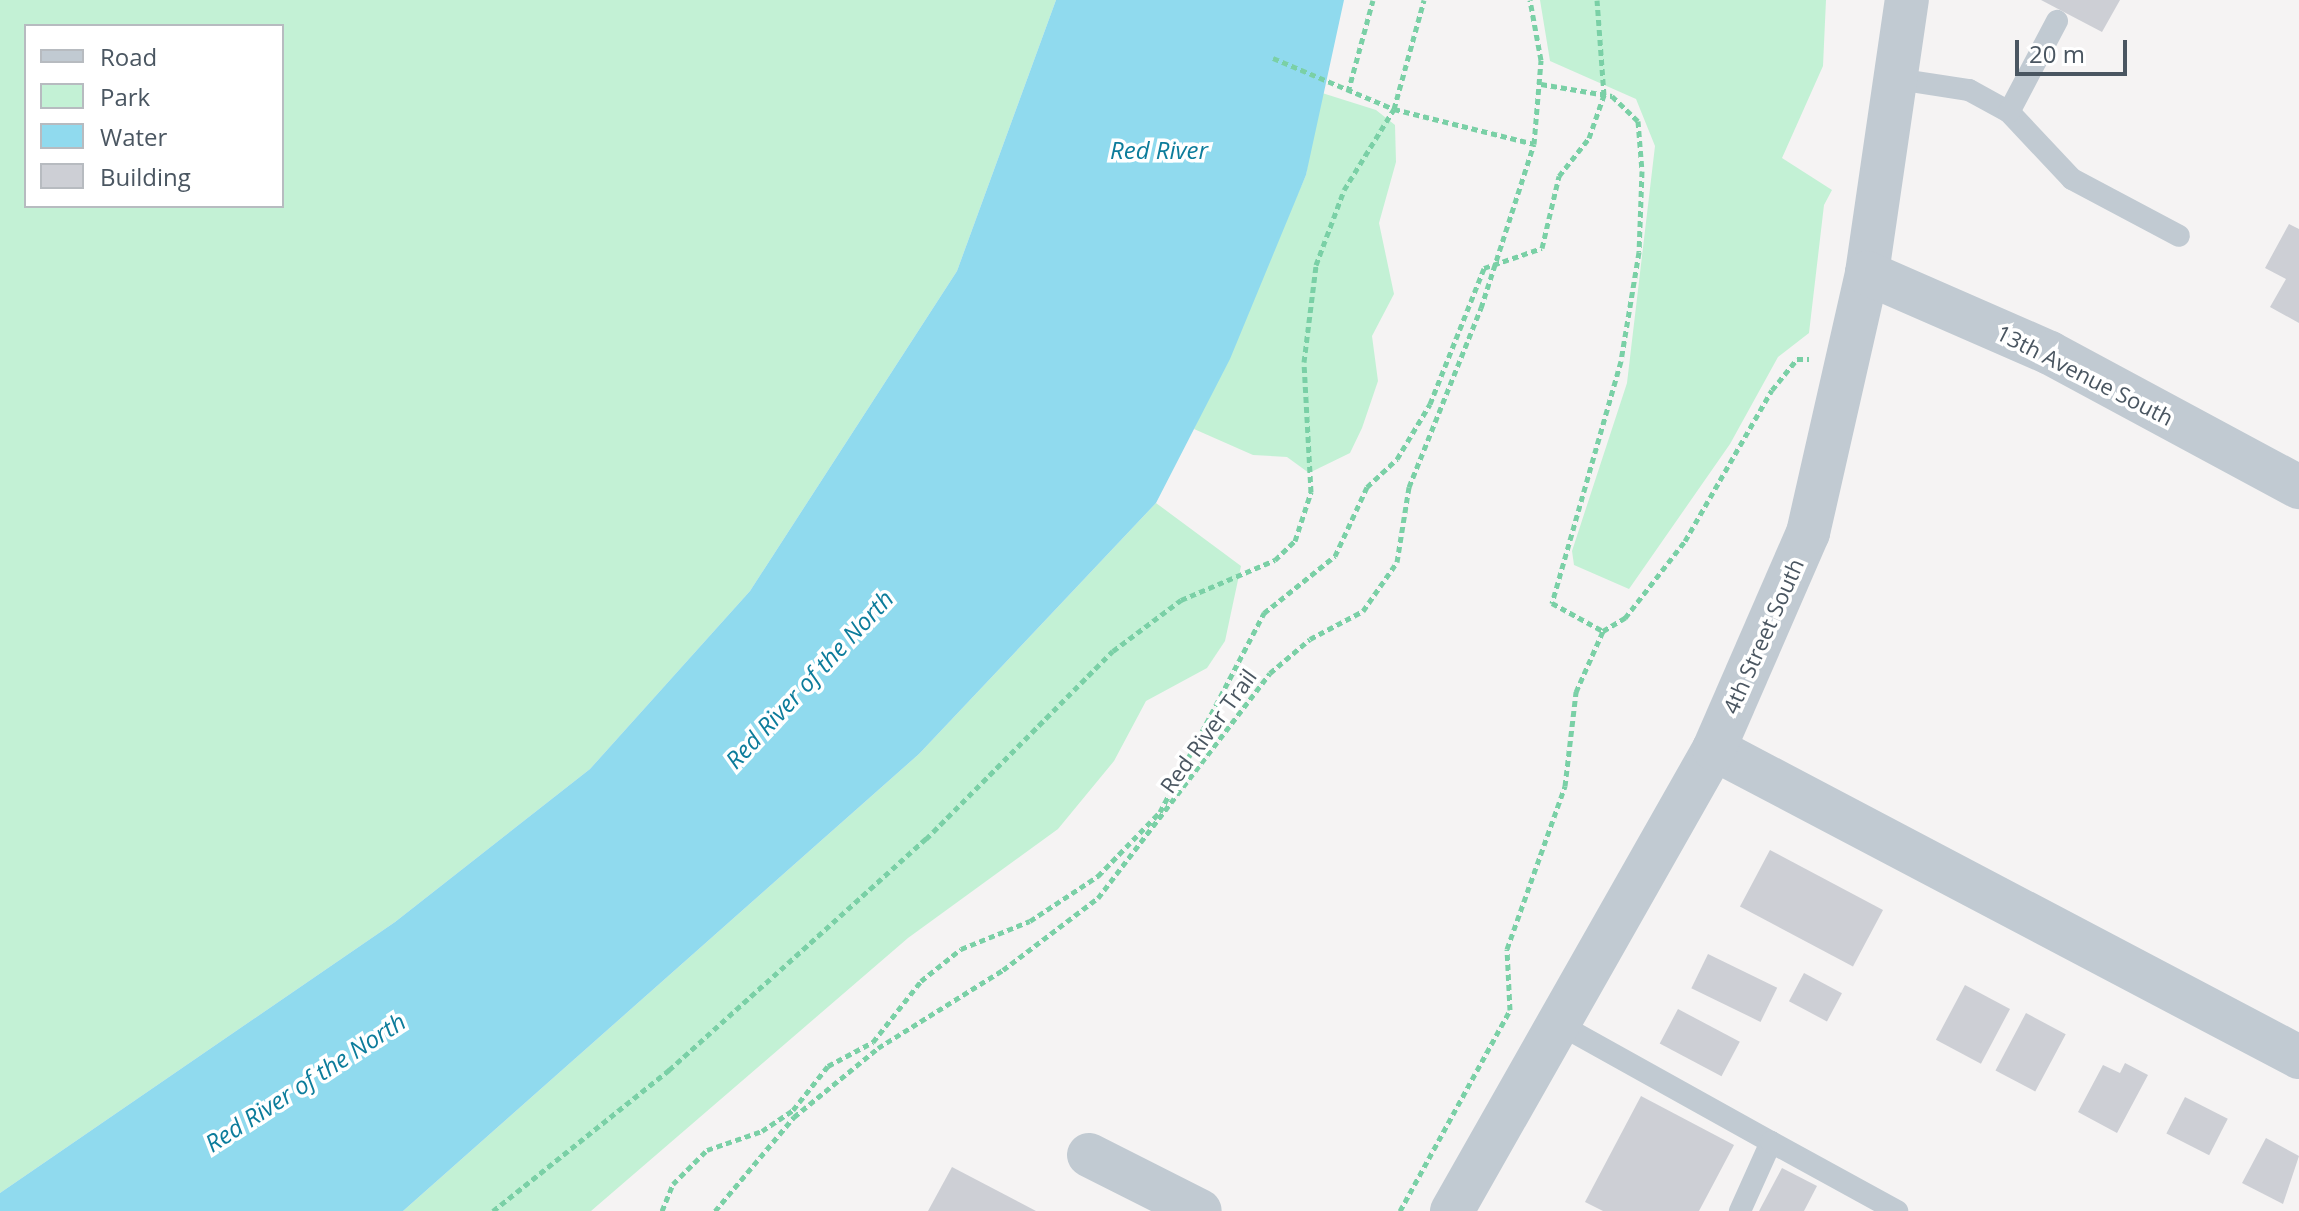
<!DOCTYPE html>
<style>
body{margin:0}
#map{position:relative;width:2299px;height:1211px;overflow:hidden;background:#f5f3f3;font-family:"Open Sans",sans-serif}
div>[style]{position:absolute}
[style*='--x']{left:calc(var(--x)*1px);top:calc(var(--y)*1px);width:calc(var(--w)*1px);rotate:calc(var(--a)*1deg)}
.green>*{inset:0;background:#c3f1d5}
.water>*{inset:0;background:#90daee}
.building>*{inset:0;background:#cdcfd5;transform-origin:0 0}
.path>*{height:5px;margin-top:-2.5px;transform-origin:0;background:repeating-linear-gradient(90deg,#7ad0a6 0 6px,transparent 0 10px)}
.service>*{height:22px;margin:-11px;padding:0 11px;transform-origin:11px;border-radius:11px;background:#c1cad2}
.minor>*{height:44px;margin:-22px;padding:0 22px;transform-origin:22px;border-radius:22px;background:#c1cad2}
.tertiary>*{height:44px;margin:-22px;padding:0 22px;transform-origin:22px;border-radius:22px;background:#c1cad2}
span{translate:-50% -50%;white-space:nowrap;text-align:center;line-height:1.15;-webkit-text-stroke:7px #fff;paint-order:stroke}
.street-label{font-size:22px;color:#4a5661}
.water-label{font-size:24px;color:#0c7c9b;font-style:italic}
.legend{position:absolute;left:24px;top:24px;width:260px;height:184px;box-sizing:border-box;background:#fff;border:2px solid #b7bbc0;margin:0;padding:10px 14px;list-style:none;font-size:24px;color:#4a5661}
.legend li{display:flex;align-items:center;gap:16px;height:40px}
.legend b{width:40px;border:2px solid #b7bbc0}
.scale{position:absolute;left:2015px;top:40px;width:112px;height:36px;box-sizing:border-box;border:4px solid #4a5661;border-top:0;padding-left:10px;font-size:24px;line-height:28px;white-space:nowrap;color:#4a5661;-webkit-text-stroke:6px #fff;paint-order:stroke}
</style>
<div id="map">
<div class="green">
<i style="clip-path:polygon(evenodd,0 0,1056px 0,957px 271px,750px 591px,590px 769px,395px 922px,0 1193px,0 0,26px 26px,282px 26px,282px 206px,26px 206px,26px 26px)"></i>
<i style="clip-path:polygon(1540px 0,1826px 0,1823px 66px,1782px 158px,1832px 190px,1824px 205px,1809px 333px,1778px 357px,1730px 444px,1629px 589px,1574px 565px,1572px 551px,1627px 383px,1655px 146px,1636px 99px,1550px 61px)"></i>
<i style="clip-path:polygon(1319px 92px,1376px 110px,1395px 125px,1396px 162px,1379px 223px,1394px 294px,1372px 336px,1378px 381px,1362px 428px,1350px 453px,1309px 473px,1287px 457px,1253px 455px,1194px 429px,1306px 175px)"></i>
<i style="clip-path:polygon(1156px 503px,1241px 566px,1225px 641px,1207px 668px,1146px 701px,1114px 761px,1058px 829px,908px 938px,591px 1211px,403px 1211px,919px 754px)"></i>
</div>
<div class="water">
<i style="clip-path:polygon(1056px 0,1344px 0,1306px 175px,1230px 359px,1156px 503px,919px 754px,403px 1211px,0 1211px,0 1193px,395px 922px,590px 769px,750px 591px,957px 271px)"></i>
</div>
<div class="building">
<i style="clip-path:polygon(2041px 0,2120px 0,2102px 32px)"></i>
<i style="clip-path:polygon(2289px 224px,2299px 229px,2299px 323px,2270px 307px,2286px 279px,2265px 268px)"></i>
<i style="left:1770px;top:850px;width:128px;height:64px;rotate:28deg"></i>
<i style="left:1708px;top:954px;width:77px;height:38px;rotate:26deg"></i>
<i style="left:1804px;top:973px;width:43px;height:32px;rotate:28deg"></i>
<i style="left:1965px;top:985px;width:51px;height:62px;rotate:28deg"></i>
<i style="left:1678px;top:1009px;width:70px;height:39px;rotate:28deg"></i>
<i style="left:2026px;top:1013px;width:45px;height:65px;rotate:28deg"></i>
<i style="clip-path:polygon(2125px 1063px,2148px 1075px,2117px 1133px,2078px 1112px,2103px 1065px,2120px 1073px)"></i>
<i style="clip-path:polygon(1641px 1096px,1734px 1145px,1699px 1211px,1603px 1211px,1585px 1202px)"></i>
<i style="left:2185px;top:1097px;width:48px;height:41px;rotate:27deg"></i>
<i style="clip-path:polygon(2266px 1138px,2299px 1156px,2283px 1204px,2242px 1183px)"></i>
<i style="clip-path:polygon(952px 1167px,1036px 1211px,928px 1211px)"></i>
<i style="clip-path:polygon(1782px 1168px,1817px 1186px,1804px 1211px,1759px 1211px)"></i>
</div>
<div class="path">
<i style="--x:1273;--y:58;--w:131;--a:22.9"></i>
<i style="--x:1394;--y:109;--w:144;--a:14"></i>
<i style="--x:1541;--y:84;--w:72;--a:9.6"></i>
<i style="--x:1612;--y:96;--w:36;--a:44"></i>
<i style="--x:1638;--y:121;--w:50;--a:85.4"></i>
<i style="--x:1642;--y:171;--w:81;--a:92.1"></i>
<i style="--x:1639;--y:252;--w:110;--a:99.4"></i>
<i style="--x:1621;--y:361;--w:252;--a:105.9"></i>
<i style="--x:1552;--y:603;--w:58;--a:28.8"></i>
<i style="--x:1603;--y:631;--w:26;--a:-31"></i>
<i style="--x:1625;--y:618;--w:98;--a:-52.1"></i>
<i style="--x:1685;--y:541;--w:174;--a:-60.1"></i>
<i style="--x:1772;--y:390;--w:40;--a:-51"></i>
<i style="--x:1797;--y:359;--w:12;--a:0"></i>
<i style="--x:1348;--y:92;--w:95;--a:-74.8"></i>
<i style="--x:493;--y:1211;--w:226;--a:-38.7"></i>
<i style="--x:669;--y:1070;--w:346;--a:-42"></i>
<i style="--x:926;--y:839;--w:265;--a:-45.2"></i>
<i style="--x:1113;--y:651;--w:85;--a:-36.9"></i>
<i style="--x:1181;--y:600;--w:102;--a:-23.1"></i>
<i style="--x:1275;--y:560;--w:28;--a:-44"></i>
<i style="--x:1295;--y:541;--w:52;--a:-71.9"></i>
<i style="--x:1311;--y:492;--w:130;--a:-93.1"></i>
<i style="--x:1304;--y:362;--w:98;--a:-82.9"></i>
<i style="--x:1316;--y:265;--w:80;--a:-69.5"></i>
<i style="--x:1344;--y:190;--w:95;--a:-58.3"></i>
<i style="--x:1394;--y:109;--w:113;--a:-74.6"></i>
<i style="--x:662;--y:1211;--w:29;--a:-68"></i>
<i style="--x:673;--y:1184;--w:48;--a:-45"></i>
<i style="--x:707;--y:1150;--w:58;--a:-19.1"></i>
<i style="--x:762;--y:1131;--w:37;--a:-34"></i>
<i style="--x:793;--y:1110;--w:56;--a:-51.5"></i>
<i style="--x:828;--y:1066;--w:51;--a:-28.1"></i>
<i style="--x:873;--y:1042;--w:78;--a:-51.8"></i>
<i style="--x:921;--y:981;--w:51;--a:-38.7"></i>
<i style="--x:961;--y:949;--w:74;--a:-22.1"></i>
<i style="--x:1030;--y:921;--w:82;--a:-33.5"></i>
<i style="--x:1098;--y:876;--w:89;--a:-45.9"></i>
<i style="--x:1160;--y:812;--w:225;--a:-62.4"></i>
<i style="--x:1264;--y:613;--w:91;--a:-38.8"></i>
<i style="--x:1335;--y:556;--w:76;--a:-65.1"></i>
<i style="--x:1367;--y:487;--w:41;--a:-43"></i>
<i style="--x:1397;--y:459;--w:64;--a:-59"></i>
<i style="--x:1430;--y:404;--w:146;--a:-68.3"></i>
<i style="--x:1484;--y:268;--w:61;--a:-19"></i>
<i style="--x:1542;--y:248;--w:74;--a:-76.7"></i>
<i style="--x:1559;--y:176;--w:48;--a:-51.7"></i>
<i style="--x:1589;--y:138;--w:46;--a:-70.8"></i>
<i style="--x:1604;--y:95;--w:95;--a:-94.2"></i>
<i style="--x:715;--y:1211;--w:123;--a:-50"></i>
<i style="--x:794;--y:1117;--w:109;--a:-39.4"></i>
<i style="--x:878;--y:1048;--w:147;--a:-32"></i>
<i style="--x:1003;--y:970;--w:119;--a:-37.2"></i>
<i style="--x:1098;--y:898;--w:283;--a:-52.6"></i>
<i style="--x:1270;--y:673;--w:52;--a:-40.4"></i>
<i style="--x:1310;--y:639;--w:60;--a:-27.8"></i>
<i style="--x:1363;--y:611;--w:60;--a:-55.2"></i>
<i style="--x:1397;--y:562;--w:76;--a:-80.9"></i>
<i style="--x:1409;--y:487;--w:193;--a:-68.1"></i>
<i style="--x:1481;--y:308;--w:172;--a:-72.1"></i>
<i style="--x:1534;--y:144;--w:84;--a:-85.2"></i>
<i style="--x:1541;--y:60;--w:61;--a:-100.4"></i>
<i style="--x:1400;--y:1211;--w:229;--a:-61.3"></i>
<i style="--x:1510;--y:1010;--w:61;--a:-92.8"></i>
<i style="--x:1507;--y:949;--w:173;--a:-70.4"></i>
<i style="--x:1565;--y:786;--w:95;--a:-83.3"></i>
<i style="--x:1576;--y:692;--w:67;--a:-66.1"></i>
</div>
<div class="service">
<i style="--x:1897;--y:79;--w:73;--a:8.7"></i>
<i style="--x:1969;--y:90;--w:46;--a:28.8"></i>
<i style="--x:2009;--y:112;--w:92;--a:46.8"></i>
<i style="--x:2072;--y:179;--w:121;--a:28"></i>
<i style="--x:2009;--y:112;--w:103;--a:-62.2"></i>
<i style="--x:1557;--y:1023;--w:245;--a:29.1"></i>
<i style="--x:1771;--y:1142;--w:76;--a:114.2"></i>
<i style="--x:1771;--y:1142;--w:144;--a:28.7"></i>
</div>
<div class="minor">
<i style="--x:1867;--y:273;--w:276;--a:-81.7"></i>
<i style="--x:1714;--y:749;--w:661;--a:27.77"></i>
<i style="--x:1089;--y:1155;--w:124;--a:26.8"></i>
</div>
<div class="tertiary">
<i style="--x:1452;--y:1211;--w:531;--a:-60.44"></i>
<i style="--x:1714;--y:749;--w:236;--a:-66.5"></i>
<i style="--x:1808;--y:533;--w:267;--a:-77.2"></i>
<i style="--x:1867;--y:273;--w:200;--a:23.6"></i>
<i style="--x:2050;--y:353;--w:283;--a:28.3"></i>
</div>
<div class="street-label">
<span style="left:2085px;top:375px;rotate:27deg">13th Avenue South</span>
<span style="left:1763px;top:636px;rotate:-66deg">4th Street South</span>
<span style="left:1208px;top:731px;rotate:-54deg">Red River Trail</span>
</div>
<div class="water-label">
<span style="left:1159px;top:150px">Red River</span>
<span style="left:809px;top:679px;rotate:-47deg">Red River of the North</span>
<span style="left:305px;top:1082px;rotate:-33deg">Red River of the North</span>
</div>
<ul class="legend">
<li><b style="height:10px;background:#c1cad2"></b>Road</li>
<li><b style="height:22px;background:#c3f1d5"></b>Park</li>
<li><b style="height:22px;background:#90daee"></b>Water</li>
<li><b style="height:22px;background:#cdcfd5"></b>Building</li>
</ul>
<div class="scale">20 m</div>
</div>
